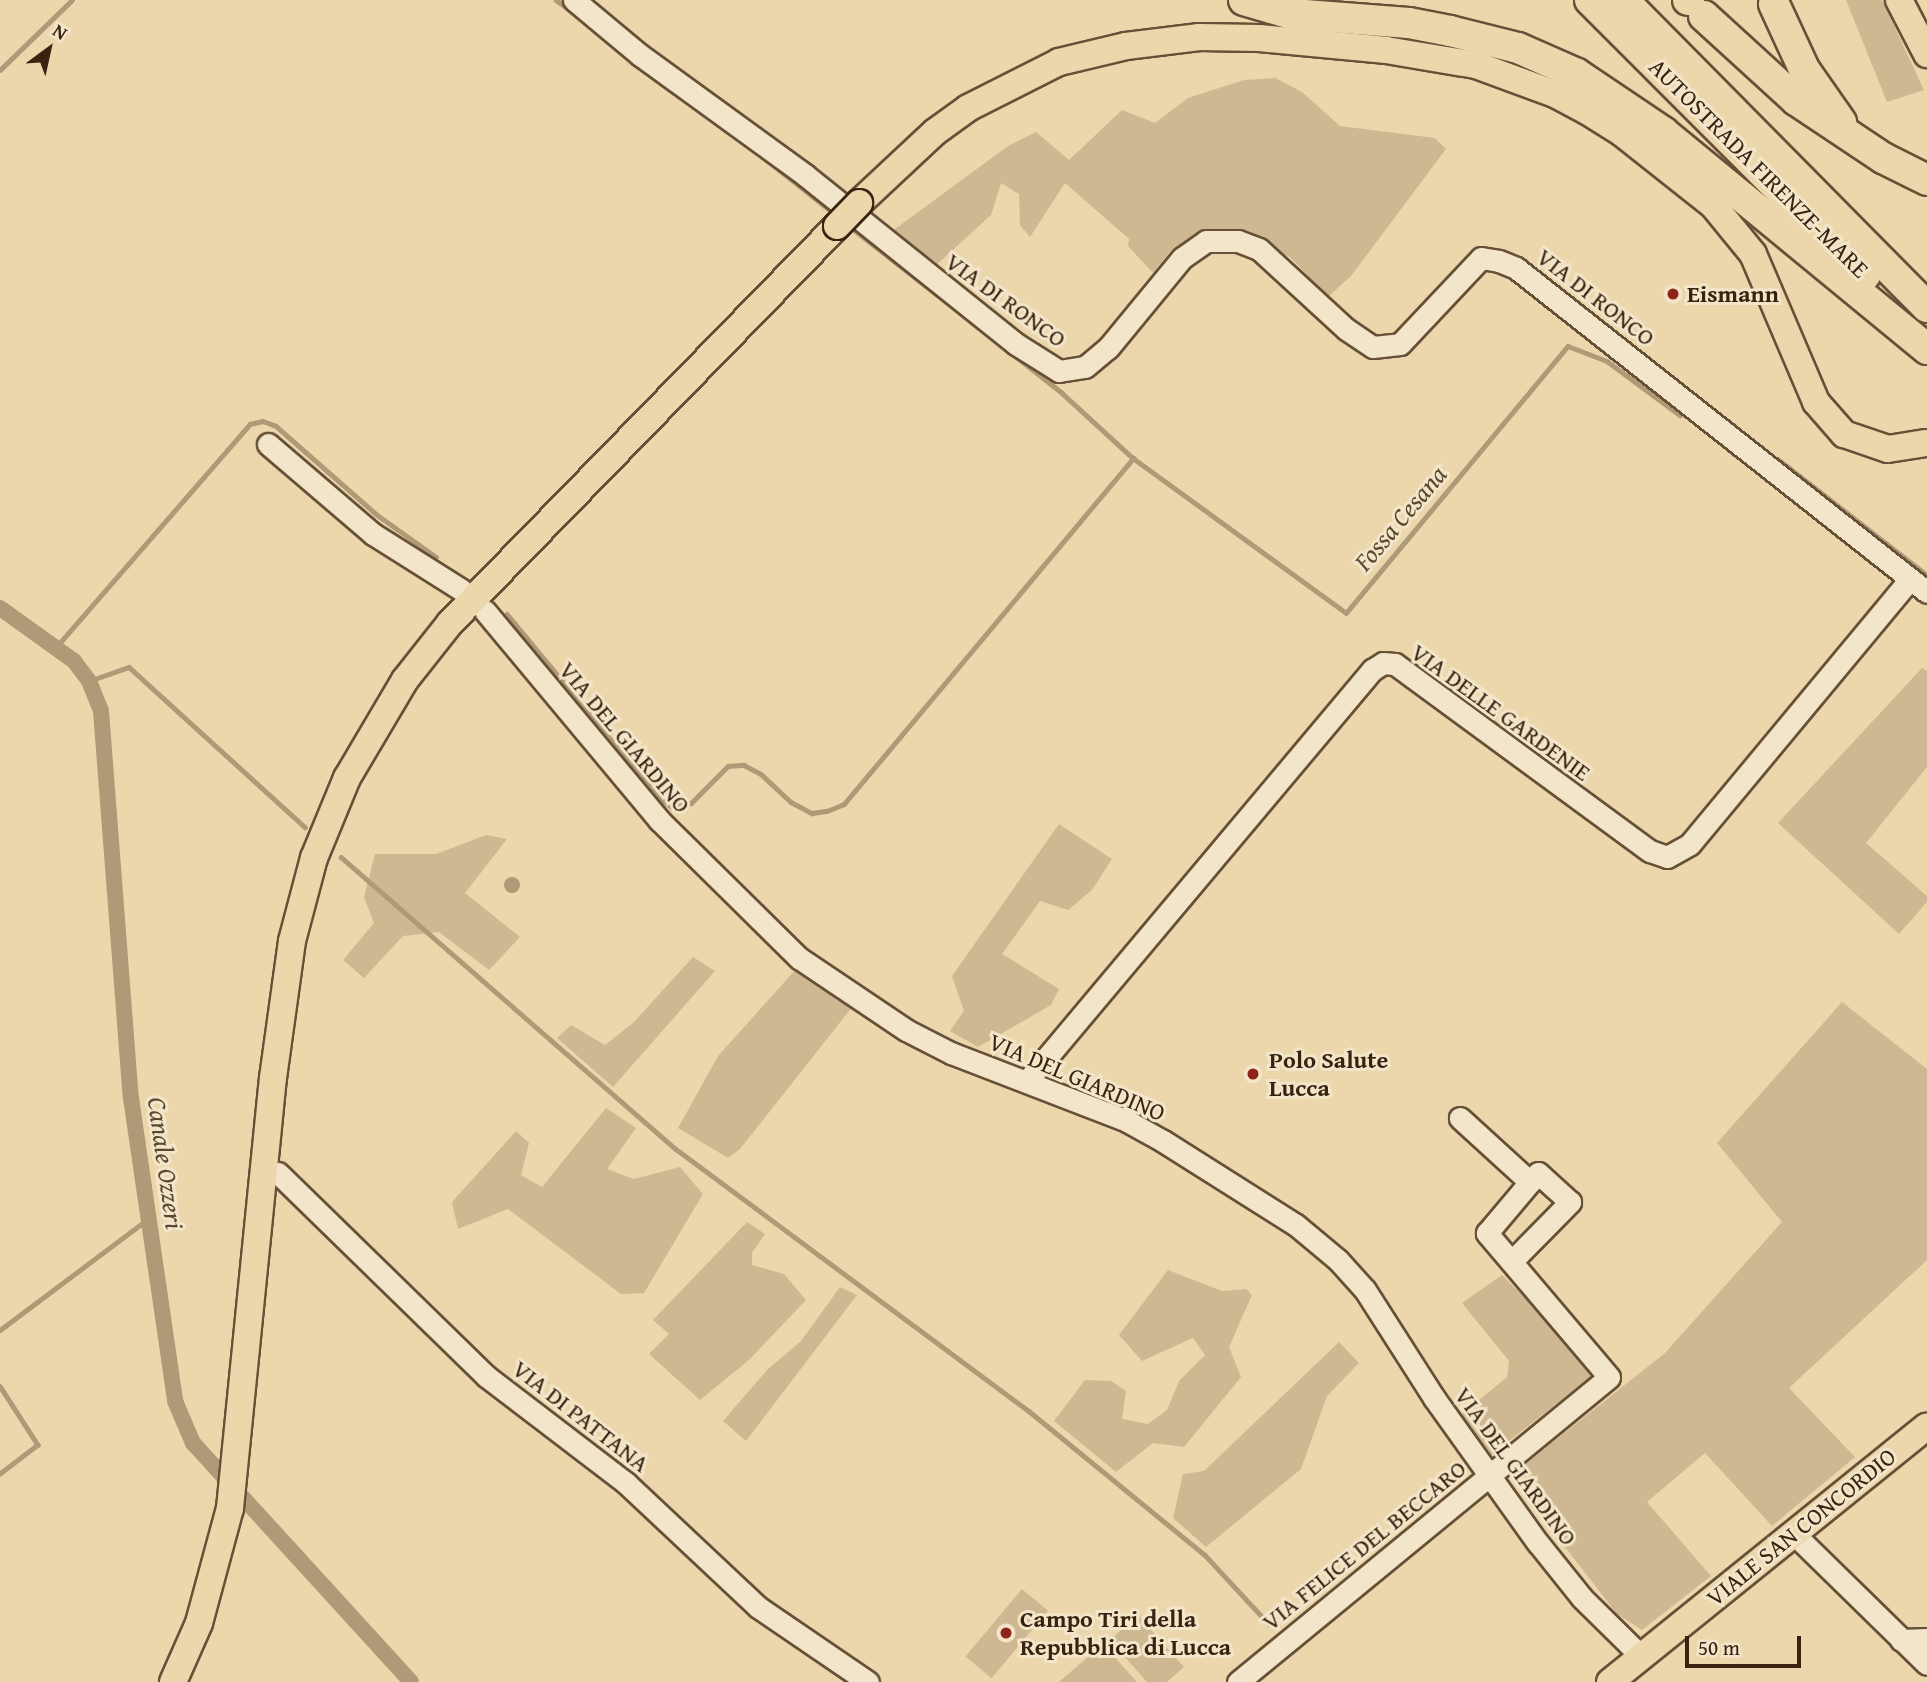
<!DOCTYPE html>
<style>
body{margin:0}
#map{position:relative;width:1927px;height:1682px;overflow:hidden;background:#ecd7ac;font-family:"Gentium Book Plus",serif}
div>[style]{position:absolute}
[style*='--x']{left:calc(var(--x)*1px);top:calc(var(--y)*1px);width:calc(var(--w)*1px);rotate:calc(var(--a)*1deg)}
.green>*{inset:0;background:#ceb891;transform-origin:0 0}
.water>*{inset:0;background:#af9a77}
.round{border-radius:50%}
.stream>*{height:4.5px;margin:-2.25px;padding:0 2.25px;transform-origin:2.25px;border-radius:2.25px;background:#af9a77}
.canal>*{height:16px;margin:-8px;padding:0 8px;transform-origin:8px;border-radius:8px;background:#af9a77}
.roads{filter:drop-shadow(2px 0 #665037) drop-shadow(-2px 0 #665037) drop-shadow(0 2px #665037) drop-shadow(0 -2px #665037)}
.minor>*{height:21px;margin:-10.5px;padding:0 10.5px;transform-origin:10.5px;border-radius:10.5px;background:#f3e5c9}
.major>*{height:26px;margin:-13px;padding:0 13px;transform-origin:13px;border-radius:13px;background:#ecd7ac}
.highway>*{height:30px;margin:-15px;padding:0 15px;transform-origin:15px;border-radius:15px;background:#ecd7ac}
.bridges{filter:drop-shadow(2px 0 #392310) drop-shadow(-2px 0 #392310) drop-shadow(0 2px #392310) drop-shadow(0 -2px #392310)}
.major-bridge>*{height:26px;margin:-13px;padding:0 13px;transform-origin:13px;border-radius:13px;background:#ecd7ac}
.dots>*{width:19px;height:19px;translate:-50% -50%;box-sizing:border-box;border:4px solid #f3e5c9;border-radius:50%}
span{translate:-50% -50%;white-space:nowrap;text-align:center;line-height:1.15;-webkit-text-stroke:6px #f3e5c9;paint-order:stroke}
.street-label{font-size:24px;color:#392310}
.poi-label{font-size:24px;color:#392310;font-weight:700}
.left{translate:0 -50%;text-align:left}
.water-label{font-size:26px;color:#5c472f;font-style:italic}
.north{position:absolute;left:14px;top:14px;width:70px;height:70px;-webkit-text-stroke:5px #f3e5c9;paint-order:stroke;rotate:33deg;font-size:19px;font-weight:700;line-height:28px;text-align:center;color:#392310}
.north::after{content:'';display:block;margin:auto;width:24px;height:32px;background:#392310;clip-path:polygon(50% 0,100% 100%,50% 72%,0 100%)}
.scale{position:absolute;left:1685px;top:1636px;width:116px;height:32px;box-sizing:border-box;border:4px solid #392310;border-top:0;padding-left:9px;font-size:21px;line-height:24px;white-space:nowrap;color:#392310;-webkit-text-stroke:5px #f3e5c9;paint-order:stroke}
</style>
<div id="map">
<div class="green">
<i style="clip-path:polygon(1846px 0,1882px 0,1924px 90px,1887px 102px)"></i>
<i style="clip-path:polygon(1275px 78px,1302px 92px,1340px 126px,1435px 138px,1446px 149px,1351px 276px,1328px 297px,1291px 258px,1244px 231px,1206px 232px,1172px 249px,1153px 273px,1128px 246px,1129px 239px,1065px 183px,1030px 237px,1020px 225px,1019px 194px,1001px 183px,991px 215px,933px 268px,891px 232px,1008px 146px,1036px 132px,1069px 160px,1122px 110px,1155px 123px,1188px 98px,1244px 80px)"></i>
<i style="clip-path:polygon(1922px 668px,1927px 671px,1927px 767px,1866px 843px,1927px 896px,1927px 902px,1899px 934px,1778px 823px)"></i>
<i style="clip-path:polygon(1059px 824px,1112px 859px,1092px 890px,1068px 910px,1040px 901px,1002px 954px,1059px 989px,1051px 1005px,978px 1047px,950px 1031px,964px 1011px,952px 976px)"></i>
<i style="clip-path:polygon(486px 835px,507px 839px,465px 893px,520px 937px,489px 970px,439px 932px,403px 936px,364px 978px,343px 960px,374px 923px,364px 897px,375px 854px,436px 854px)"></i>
<i style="clip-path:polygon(693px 957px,715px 971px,613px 1087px,557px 1038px,571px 1025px,605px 1045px,633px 1023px)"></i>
<i style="clip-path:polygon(797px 968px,853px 1006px,740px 1149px,728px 1158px,678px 1128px,718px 1056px)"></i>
<i style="clip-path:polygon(1842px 1002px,1927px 1069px,1927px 1260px,1789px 1388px,1855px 1457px,1772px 1526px,1705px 1453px,1647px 1502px,1711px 1576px,1642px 1630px,1617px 1614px,1510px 1476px,1665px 1353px,1782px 1222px,1717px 1143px)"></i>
<i style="clip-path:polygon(606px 1108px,636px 1128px,607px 1169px,634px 1179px,680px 1167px,703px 1194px,644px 1293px,621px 1294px,508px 1209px,458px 1229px,452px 1202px,516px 1131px,529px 1143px,521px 1175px,542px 1187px)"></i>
<i style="clip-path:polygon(747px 1222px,765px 1234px,752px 1253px,752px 1265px,784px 1274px,806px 1300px,749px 1360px,700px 1400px,649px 1354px,669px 1334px,653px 1320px)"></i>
<i style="clip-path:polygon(1168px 1270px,1222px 1291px,1246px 1289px,1252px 1295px,1229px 1347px,1241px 1377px,1184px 1447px,1153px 1443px,1116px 1472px,1054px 1421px,1085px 1380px,1111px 1381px,1126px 1391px,1122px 1419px,1148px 1424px,1167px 1410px,1179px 1381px,1205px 1355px,1193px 1338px,1142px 1361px,1119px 1335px)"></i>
<i style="clip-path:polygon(1502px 1275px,1589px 1362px,1590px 1377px,1490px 1456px,1462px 1414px,1507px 1377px,1509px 1361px,1462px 1303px)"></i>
<i style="clip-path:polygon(840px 1287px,857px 1295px,746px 1441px,723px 1421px,767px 1370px,801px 1341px)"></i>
<i style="clip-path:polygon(1339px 1342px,1359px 1363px,1327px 1396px,1301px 1469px,1206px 1547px,1173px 1518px,1183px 1474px,1204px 1471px)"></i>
<i style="left:1022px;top:1589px;width:34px;height:88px;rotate:40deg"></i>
<i style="clip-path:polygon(1138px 1615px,1184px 1667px,1167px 1682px,1147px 1682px,1110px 1640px)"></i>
<i style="clip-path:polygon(1103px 1644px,1137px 1682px,1059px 1682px,1067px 1675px)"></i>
</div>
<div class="water">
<i class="round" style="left:504px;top:877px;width:16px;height:16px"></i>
</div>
<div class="stream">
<i style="--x:556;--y:0;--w:16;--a:35"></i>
<i style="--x:632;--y:62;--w:51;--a:36.2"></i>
<i style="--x:0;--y:70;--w:100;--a:-44.2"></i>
<i style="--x:763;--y:157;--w:93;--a:38.5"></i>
<i style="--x:848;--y:225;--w:272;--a:38.1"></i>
<i style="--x:1062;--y:393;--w:96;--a:42.5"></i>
<i style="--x:1133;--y:458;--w:263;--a:36"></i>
<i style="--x:1346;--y:613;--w:347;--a:-50.3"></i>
<i style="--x:1568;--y:346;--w:42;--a:21"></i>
<i style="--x:1607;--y:361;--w:91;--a:36.5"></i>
<i style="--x:1778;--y:459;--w:189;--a:37.9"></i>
<i style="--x:507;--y:614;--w:239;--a:50.4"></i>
<i style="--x:659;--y:798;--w:16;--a:35"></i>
<i style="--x:672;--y:807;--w:19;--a:-12"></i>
<i style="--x:691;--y:803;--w:52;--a:-45"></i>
<i style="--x:728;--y:766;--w:16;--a:-4"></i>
<i style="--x:744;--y:765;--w:19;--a:28"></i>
<i style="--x:761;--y:774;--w:41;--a:43"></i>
<i style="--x:791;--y:802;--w:24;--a:28"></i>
<i style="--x:812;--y:813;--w:15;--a:-8"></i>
<i style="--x:827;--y:811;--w:18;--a:-22"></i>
<i style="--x:844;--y:804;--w:451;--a:-50.1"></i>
<i style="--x:57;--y:646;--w:294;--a:-49"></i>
<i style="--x:250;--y:424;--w:13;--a:-13"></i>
<i style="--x:263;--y:421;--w:14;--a:21"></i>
<i style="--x:276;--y:426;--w:133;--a:41.3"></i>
<i style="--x:376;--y:514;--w:74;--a:35.6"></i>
<i style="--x:89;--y:681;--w:42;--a:-19.3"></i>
<i style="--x:129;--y:667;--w:238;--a:42.3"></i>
<i style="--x:341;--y:857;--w:444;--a:41.1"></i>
<i style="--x:676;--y:1149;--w:440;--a:36.6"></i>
<i style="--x:1029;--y:1411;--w:227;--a:39.3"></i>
<i style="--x:1205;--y:1555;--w:94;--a:47.2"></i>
<i style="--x:0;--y:1330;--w:186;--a:-36.9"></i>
<i style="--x:0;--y:1386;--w:70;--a:57.2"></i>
<i style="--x:38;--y:1445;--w:48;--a:142.7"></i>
</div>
<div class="canal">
<i style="--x:0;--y:608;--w:91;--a:35.6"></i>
<i style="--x:74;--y:661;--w:25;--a:53"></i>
<i style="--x:89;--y:681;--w:32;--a:68"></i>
<i style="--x:101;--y:711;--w:388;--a:85.6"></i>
<i style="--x:131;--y:1098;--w:306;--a:81.7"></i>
<i style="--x:175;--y:1401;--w:46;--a:66.8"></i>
<i style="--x:193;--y:1443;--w:323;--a:47.6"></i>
</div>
<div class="roads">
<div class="minor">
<i style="--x:574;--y:0;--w:86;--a:39.8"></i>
<i style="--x:640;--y:55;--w:204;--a:36"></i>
<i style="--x:805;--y:175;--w:270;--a:38.7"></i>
<i style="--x:1016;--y:344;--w:51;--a:32.1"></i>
<i style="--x:1059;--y:371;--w:26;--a:-9"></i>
<i style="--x:1085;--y:367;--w:30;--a:-40"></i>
<i style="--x:1108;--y:348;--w:117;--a:-50.6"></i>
<i style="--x:1182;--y:258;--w:29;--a:-35"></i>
<i style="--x:1206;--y:241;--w:32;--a:0"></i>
<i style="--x:1238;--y:241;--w:22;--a:21"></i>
<i style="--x:1259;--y:249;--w:118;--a:42.6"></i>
<i style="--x:1346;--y:329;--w:32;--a:34"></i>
<i style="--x:1373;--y:347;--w:27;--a:-6"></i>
<i style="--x:1400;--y:344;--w:118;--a:-46.7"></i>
<i style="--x:1481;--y:258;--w:18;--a:9"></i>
<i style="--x:1499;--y:261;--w:18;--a:22"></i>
<i style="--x:1516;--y:268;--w:523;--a:38.25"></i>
<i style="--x:268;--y:444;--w:138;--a:40.6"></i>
<i style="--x:373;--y:534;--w:105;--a:32.2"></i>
<i style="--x:485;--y:611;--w:272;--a:50.2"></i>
<i style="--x:659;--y:820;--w:197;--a:44.6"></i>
<i style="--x:799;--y:958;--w:129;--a:33.9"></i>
<i style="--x:906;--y:1030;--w:51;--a:27.1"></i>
<i style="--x:951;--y:1053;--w:189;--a:21.1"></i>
<i style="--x:1127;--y:1121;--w:41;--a:29.1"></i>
<i style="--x:1163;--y:1141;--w:157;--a:32.3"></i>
<i style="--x:1296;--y:1225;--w:55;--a:39.8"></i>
<i style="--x:1338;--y:1260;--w:40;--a:48"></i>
<i style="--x:1365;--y:1290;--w:128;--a:57.4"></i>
<i style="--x:1434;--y:1398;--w:178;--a:54.4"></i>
<i style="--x:1538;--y:1543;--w:70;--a:51.3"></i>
<i style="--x:1582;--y:1598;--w:83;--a:44.5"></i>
<i style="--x:1027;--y:1081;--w:537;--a:-49.99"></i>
<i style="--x:1372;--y:670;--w:13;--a:-32"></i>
<i style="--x:1383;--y:663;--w:12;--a:5"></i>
<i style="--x:1395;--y:664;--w:316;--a:36.3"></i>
<i style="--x:1650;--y:851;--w:18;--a:19"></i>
<i style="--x:1667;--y:857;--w:26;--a:-29"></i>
<i style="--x:1690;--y:844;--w:344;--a:-50.3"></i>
<i style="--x:278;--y:1173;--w:291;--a:44.3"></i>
<i style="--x:486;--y:1376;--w:176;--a:37.4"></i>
<i style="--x:626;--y:1483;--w:181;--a:43.2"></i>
<i style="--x:758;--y:1607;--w:133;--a:34.3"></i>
<i style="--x:1512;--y:1261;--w:83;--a:-45.5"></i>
<i style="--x:1570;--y:1202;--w:43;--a:-137.8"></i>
<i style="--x:1538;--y:1173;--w:12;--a:132"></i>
<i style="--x:1793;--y:1533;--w:187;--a:44.4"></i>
<i style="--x:1901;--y:1640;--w:26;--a:-2"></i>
<i style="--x:1238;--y:1682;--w:480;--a:-39.4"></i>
<i style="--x:1609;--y:1377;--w:189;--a:-130.3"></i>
<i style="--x:1487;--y:1233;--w:67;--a:-49.9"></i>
<i style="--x:1530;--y:1182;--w:95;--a:-137.6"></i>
</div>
<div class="major">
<i style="--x:1899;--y:0;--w:61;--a:62.6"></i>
<i style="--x:859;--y:203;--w:104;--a:-43.1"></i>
<i style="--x:935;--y:132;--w:41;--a:-36"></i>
<i style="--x:968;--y:108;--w:102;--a:-26.8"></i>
<i style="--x:1059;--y:62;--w:69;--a:-13.4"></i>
<i style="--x:1126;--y:46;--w:74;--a:-7"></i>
<i style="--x:1199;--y:37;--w:60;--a:1"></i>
<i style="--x:1259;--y:38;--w:128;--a:5.4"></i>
<i style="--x:1386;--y:50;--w:91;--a:9.5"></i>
<i style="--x:1476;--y:65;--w:84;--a:20.2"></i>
<i style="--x:1555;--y:94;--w:36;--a:28"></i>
<i style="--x:1587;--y:111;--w:41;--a:32.2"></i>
<i style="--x:1622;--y:133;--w:116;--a:38.4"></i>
<i style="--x:1713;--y:205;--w:63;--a:50.8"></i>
<i style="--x:1753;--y:254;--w:161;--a:66.9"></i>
<i style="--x:1816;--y:402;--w:43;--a:48.8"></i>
<i style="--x:1844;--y:434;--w:46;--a:18.8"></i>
<i style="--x:1888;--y:449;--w:39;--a:-9"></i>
<i style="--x:173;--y:1682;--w:64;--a:-66.2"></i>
<i style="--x:199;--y:1623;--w:119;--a:-74.9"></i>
<i style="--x:230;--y:1508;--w:432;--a:-84.3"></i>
<i style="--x:273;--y:1078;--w:138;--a:-82.1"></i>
<i style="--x:292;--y:941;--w:86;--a:-75.2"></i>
<i style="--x:314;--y:858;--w:87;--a:-67.6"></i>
<i style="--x:347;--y:778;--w:114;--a:-59.4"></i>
<i style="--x:405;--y:680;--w:73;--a:-51.7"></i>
<i style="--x:450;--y:623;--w:554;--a:-45.73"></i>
<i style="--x:1610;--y:1682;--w:407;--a:-38.9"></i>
</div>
<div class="highway">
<i style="--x:1244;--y:0;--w:50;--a:16.3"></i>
<i style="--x:1292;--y:14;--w:117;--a:4.4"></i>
<i style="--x:1409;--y:23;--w:42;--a:11"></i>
<i style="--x:1450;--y:31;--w:70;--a:14"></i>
<i style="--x:1518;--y:48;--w:64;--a:23.8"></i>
<i style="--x:1577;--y:74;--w:104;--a:34"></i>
<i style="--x:1663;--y:132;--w:342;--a:39.4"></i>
<i style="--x:1590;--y:0;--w:389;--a:45"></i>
<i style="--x:1623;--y:0;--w:432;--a:45.3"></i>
<i style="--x:1688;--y:0;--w:1;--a:0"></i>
<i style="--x:1774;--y:4;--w:72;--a:65.2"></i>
<i style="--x:1804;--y:69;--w:65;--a:55.1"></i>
<i style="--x:1704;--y:16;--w:125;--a:42.4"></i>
<i style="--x:1796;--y:100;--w:105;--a:33.7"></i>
<i style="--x:1883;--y:158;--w:49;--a:26.6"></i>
</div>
</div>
<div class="bridges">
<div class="major-bridge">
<i style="--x:837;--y:226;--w:32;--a:-46"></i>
</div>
</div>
<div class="dots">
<i style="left:1673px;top:294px;background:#8f2418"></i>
<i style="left:1253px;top:1074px;background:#8f2418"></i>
<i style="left:1006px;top:1633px;background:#8f2418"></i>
</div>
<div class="street-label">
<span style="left:1759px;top:168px;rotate:45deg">AUTOSTRADA FIRENZE-MARE</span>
<span style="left:1596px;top:297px;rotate:38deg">VIA DI RONCO</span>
<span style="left:1006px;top:300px;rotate:36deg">VIA DI RONCO</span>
<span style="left:1501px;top:712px;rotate:36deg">VIA DELLE GARDENIE</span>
<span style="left:625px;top:737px;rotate:50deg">VIA DEL GIARDINO</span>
<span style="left:1077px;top:1077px;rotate:23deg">VIA DEL GIARDINO</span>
<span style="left:581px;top:1416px;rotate:38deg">VIA DI PATTANA</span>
<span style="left:1516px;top:1466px;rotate:54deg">VIA DEL GIARDINO</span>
<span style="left:1801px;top:1527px;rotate:-39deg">VIALE SAN CONCORDIO</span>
<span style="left:1364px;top:1545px;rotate:-39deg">VIA FELICE DEL BECCARO</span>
</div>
<div class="poi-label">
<span class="left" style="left:1687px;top:294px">Eismann</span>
<span class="left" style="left:1269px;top:1074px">Polo Salute<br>Lucca</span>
<span class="left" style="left:1020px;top:1633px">Campo Tiri della<br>Repubblica di Lucca</span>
</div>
<div class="water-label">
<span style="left:1400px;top:518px;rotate:-50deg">Fossa Cesana</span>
<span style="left:166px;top:1163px;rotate:82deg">Canale Ozzeri</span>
</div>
<div class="north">N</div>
<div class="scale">50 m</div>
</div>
